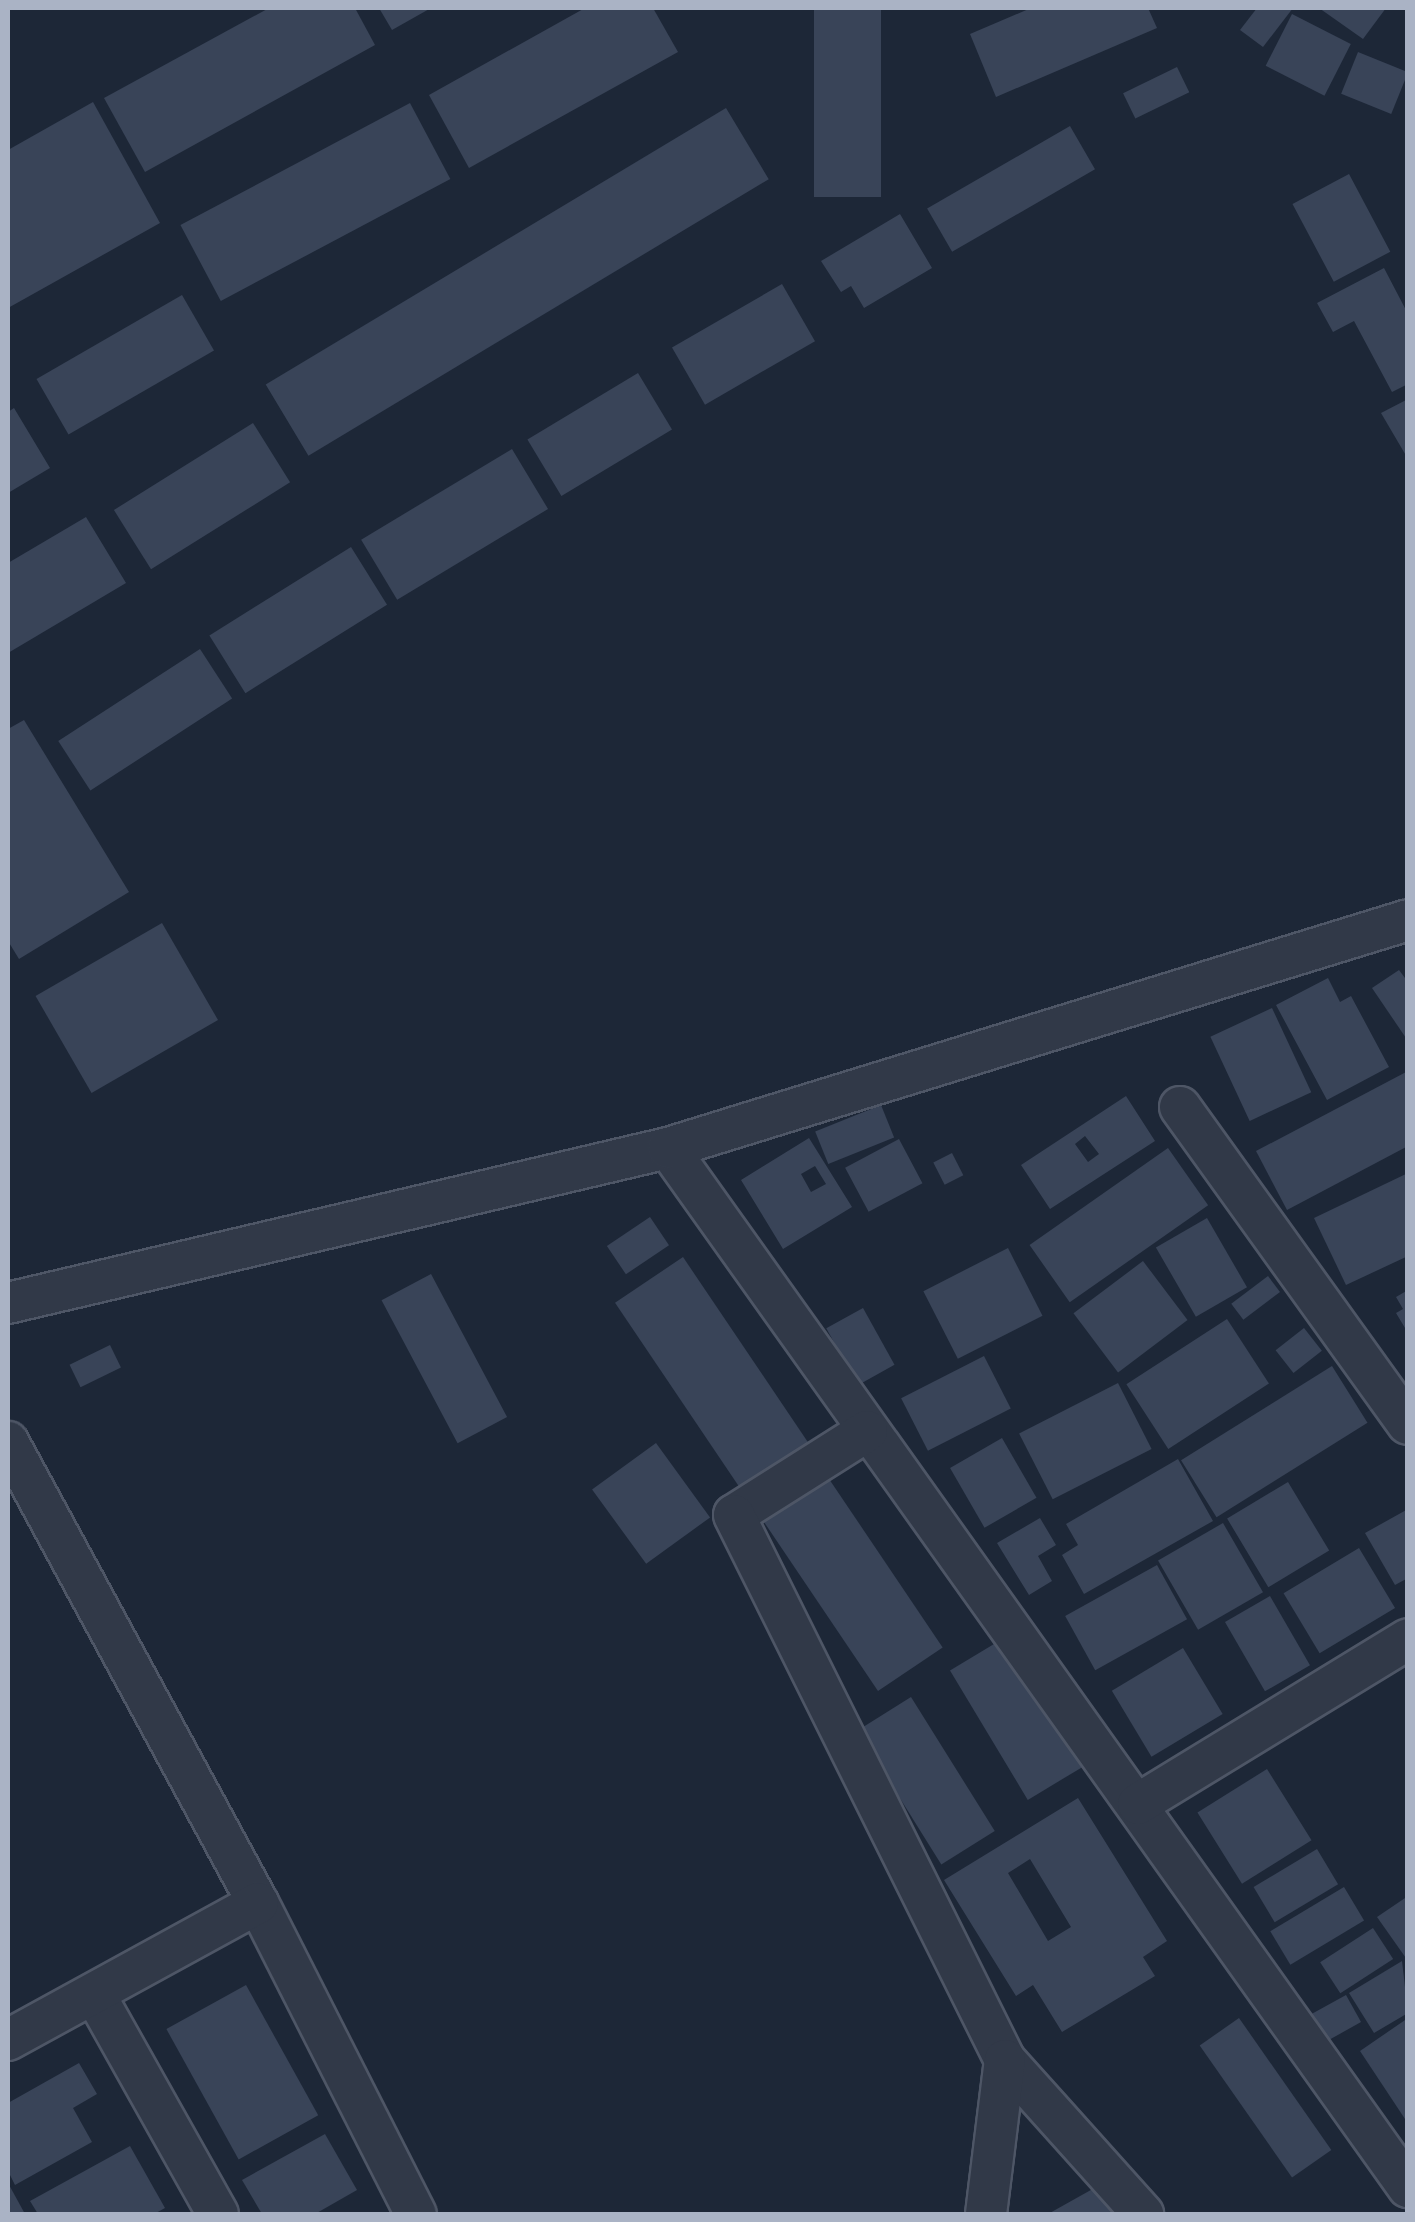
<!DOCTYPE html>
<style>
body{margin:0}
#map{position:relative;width:1415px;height:2222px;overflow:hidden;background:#1d2737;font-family:Commissioner,sans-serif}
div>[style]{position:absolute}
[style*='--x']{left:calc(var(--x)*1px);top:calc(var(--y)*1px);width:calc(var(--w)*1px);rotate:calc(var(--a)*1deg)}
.building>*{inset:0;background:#394458;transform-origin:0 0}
.roads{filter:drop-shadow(2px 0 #4e5666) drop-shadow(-2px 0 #4e5666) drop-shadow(0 2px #4e5666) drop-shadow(0 -2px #4e5666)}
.street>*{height:40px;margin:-20px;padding:0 20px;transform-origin:20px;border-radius:20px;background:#313948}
span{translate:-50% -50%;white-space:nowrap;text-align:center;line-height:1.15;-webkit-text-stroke:10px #171e2c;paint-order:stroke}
.frame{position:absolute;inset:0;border:10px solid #aab3c5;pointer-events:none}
</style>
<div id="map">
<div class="building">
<i style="clip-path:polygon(269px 8px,355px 8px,375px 45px,145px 172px,104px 98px)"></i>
<i style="clip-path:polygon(379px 8px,431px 8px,392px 30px)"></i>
<i style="clip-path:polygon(585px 8px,653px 8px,678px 52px,469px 168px,429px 95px)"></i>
<i style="left:814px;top:8px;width:67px;height:189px"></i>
<i style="clip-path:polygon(1031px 8px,1148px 8px,1157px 28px,996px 97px,970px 34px)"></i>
<i style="clip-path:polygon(1257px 8px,1293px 8px,1263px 47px,1240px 30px)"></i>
<i style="clip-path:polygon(1319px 8px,1386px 8px,1363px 39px)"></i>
<i style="left:1292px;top:14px;width:66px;height:58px;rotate:27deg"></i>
<i style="left:1358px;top:52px;width:54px;height:45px;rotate:22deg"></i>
<i style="left:1177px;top:67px;width:28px;height:60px;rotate:64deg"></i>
<i style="clip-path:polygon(93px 102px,160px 223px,8px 308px,8px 150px)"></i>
<i style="left:410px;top:103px;width:86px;height:260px;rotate:62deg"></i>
<i style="left:726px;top:108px;width:83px;height:537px;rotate:59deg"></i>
<i style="left:1070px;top:126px;width:50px;height:165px;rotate:60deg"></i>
<i style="left:1349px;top:174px;width:88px;height:64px;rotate:62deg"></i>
<i style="clip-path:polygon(900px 214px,932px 268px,864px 308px,851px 286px,841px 292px,821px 261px)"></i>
<i style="clip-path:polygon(1384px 268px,1408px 314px,1408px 384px,1392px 392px,1354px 321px,1333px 332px,1317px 303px)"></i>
<i style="left:782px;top:284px;width:66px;height:127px;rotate:60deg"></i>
<i style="left:182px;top:295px;width:64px;height:168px;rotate:60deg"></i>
<i style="left:638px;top:373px;width:66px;height:129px;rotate:59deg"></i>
<i style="clip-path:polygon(1408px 399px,1408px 459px,1381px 413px)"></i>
<i style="clip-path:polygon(14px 408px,50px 468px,8px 493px,8px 412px)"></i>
<i style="left:253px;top:423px;width:70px;height:164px;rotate:58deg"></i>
<i style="left:512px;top:449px;width:70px;height:176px;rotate:59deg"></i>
<i style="clip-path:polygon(86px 517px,126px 583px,8px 653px,8px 563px)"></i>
<i style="left:351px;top:547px;width:68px;height:167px;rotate:58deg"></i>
<i style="left:200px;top:649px;width:59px;height:169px;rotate:57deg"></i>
<i style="clip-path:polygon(24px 720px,129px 892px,19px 959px,8px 941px,8px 729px)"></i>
<i style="left:162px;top:923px;width:112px;height:146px;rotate:60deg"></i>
<i style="clip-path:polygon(1399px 970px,1408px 982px,1408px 1041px,1372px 988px)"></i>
<i style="clip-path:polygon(1328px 978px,1340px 1002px,1351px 996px,1389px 1067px,1327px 1100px,1276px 1005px)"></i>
<i style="left:1272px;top:1008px;width:93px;height:68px;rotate:65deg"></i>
<i style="clip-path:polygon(1408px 1071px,1408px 1146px,1287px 1210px,1256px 1151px)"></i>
<i style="clip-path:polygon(evenodd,1126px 1096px,1155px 1141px,1050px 1209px,1021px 1165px,1126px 1096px,1085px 1136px,1099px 1154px,1088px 1162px,1075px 1144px,1085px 1136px)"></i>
<i style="left:881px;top:1105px;width:35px;height:71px;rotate:68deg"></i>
<i style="clip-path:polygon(evenodd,809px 1138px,852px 1207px,783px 1249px,741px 1180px,809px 1138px,815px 1166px,826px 1184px,811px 1192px,801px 1174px,815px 1166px)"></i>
<i style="left:899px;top:1139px;width:50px;height:61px;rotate:62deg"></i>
<i style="left:1168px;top:1148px;width:70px;height:169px;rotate:55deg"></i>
<i style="left:952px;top:1153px;width:25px;height:21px;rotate:63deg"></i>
<i style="clip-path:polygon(1408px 1173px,1408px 1256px,1346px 1285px,1314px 1218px)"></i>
<i style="left:650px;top:1217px;width:34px;height:52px;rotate:56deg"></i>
<i style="left:1207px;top:1218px;width:80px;height:59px;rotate:60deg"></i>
<i style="left:1008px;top:1248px;width:76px;height:95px;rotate:63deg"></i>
<i style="left:683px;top:1257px;width:231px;height:82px;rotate:56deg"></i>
<i style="left:1143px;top:1261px;width:74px;height:87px;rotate:53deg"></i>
<i style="left:431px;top:1274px;width:162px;height:56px;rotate:62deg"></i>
<i style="left:1268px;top:1276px;width:20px;height:46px;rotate:53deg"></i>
<i style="clip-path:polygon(1408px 1290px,1408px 1333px,1396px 1313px,1403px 1309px,1396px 1297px)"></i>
<i style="left:863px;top:1308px;width:65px;height:42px;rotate:61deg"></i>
<i style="left:1227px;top:1319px;width:77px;height:120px;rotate:57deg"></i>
<i style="left:1304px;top:1328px;width:29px;height:36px;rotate:52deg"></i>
<i style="left:110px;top:1345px;width:25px;height:45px;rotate:64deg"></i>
<i style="left:984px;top:1356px;width:59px;height:93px;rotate:63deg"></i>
<i style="left:1332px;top:1366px;width:67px;height:178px;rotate:58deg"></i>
<i style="left:1118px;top:1383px;width:74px;height:111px;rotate:63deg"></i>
<i style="left:1002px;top:1438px;width:69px;height:60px;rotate:60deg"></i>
<i style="left:656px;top:1443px;width:92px;height:79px;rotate:54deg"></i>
<i style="clip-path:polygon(1178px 1459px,1213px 1521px,1084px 1594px,1062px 1555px,1078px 1545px,1066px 1524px)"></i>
<i style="left:823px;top:1470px;width:214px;height:78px;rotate:56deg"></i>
<i style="left:1288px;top:1482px;width:80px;height:71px;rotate:59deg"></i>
<i style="clip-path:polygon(1408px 1509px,1408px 1578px,1395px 1585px,1365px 1533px)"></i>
<i style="clip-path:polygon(1040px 1518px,1056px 1545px,1038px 1556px,1052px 1581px,1029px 1595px,997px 1543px)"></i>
<i style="left:1223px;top:1523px;width:80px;height:75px;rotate:60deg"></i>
<i style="left:1359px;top:1548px;width:70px;height:88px;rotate:59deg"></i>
<i style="left:1157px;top:1565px;width:62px;height:105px;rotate:61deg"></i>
<i style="left:1270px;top:1596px;width:80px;height:52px;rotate:60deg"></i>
<i style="left:1004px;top:1638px;width:151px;height:63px;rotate:59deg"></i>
<i style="left:1183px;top:1648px;width:77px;height:83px;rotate:59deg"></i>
<i style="left:911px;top:1697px;width:158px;height:63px;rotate:58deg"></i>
<i style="left:1267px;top:1769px;width:84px;height:82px;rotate:58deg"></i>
<i style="clip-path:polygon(evenodd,1078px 1798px,1167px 1941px,1143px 1957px,1155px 1976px,1062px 2032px,1033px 1985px,1016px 1996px,944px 1880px,1078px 1798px,1030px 1859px,1071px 1927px,1048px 1941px,1008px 1873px,1030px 1859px)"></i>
<i style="left:1317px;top:1849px;width:41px;height:74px;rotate:59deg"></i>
<i style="left:1344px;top:1887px;width:39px;height:86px;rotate:59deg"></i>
<i style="clip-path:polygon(1408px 1896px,1408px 1961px,1377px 1917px)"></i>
<i style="left:1373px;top:1928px;width:37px;height:63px;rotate:57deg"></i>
<i style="clip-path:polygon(1402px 1961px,1408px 2013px,1374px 2033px,1349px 1993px)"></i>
<i style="left:246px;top:1985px;width:149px;height:91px;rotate:61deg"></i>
<i style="left:1346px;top:1995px;width:31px;height:43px;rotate:61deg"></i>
<i style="left:1239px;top:2018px;width:161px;height:48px;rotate:55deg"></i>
<i style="clip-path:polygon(1408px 2018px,1408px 2118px,1405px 2119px,1360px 2051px)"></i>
<i style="clip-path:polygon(79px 2063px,97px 2094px,73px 2108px,92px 2142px,15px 2185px,8px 2171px,8px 2103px)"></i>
<i style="clip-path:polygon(325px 2134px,357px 2190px,315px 2214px,262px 2214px,242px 2180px)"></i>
<i style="clip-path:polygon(130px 2146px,165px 2208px,154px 2214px,38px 2214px,30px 2201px)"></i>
<i style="clip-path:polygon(8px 2183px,25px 2214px,8px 2214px)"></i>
<i style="clip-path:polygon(1098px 2186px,1114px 2214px,1048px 2214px)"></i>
</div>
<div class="roads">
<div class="street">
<i style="--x:1180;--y:1107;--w:390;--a:54.3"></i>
<i style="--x:668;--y:1148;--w:1276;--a:54.54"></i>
<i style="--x:8;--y:1303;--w:678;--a:-13.22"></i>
<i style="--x:668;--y:1148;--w:774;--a:-17.12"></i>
<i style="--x:867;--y:1431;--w:157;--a:147.7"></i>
<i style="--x:734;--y:1515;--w:609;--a:63.56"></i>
<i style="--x:1005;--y:2060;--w:207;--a:48.1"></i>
<i style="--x:8;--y:1442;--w:524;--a:61.53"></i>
<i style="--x:258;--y:1903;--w:349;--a:63.1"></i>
<i style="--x:1138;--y:1804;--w:316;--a:-31.4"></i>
<i style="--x:95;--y:1995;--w:251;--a:60.7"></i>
<i style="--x:8;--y:2040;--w:285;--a:-28.7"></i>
<i style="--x:986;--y:2214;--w:155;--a:-83"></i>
</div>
</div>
<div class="frame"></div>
</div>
